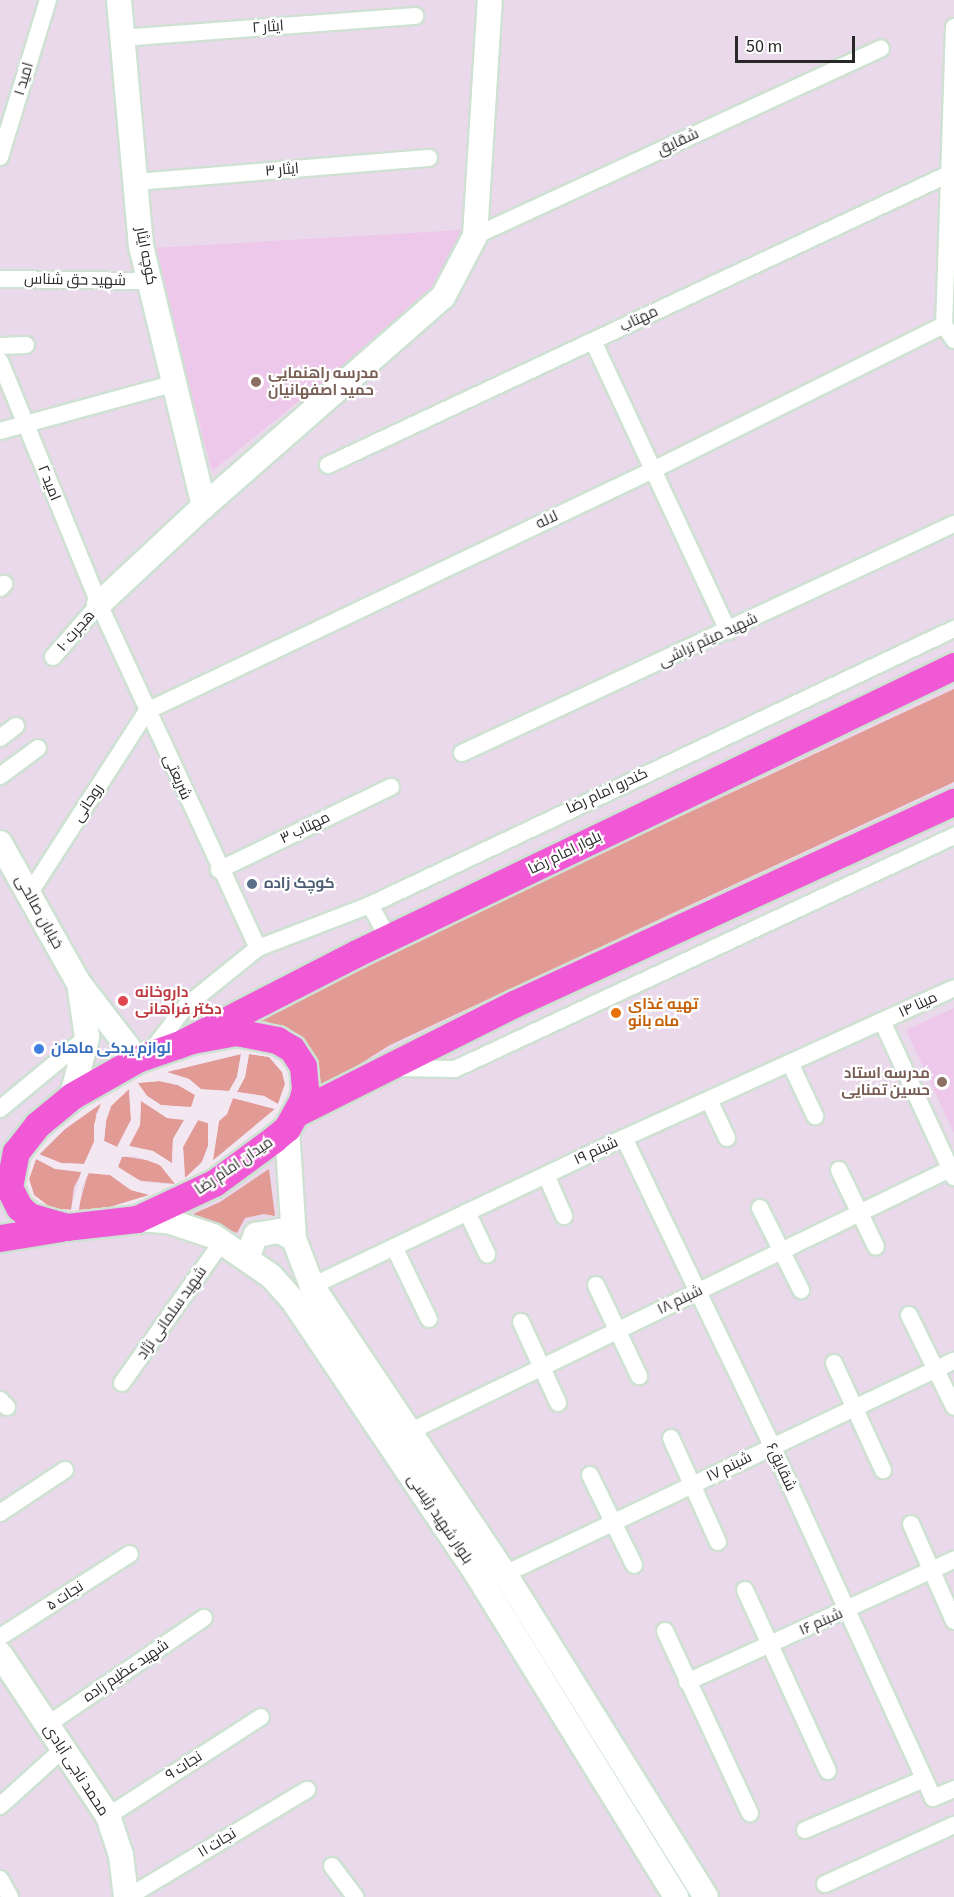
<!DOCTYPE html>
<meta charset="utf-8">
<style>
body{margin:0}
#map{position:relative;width:954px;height:1897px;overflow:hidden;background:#ead9eb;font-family:"Source Sans 3",Cairo,sans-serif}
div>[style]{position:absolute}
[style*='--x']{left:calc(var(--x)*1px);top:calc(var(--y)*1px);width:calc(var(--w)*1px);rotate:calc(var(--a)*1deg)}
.education>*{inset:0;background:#edc8ea}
.green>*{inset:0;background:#e29a95}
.plaza>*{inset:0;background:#f3e7f2}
.roads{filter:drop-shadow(2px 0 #cee1d2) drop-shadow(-2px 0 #cee1d2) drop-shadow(0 2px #cee1d2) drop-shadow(0 -2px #cee1d2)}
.street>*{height:16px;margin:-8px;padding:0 8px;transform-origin:8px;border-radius:8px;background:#fff}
.secondary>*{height:24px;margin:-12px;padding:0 12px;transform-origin:12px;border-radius:12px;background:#fff}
.primary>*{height:27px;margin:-13.5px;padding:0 13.5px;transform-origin:13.5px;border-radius:13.5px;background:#f058d6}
.dots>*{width:16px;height:16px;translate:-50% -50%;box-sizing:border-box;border:3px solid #fff;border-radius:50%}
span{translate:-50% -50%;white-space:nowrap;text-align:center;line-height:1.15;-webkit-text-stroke:4.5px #fff;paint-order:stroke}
.street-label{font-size:15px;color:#282828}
.education-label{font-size:15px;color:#785e54;font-weight:700}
.left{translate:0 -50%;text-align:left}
.right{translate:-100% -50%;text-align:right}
.service-label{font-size:15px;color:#4e5e75;font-weight:700}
.health-label{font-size:15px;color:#be3a42;font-weight:700}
.food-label{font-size:15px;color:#c56008;font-weight:700}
.shop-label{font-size:15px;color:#366cbe;font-weight:700}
.scale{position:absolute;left:735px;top:36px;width:120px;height:27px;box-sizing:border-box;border:3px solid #282828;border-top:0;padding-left:8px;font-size:18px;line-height:21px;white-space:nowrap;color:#282828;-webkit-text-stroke:4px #fff;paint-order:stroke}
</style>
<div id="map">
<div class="education">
<i style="clip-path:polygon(462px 230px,434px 293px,212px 471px,152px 248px)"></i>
<i style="clip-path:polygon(954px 1008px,954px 1133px,906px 1030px)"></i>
</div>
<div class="green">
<i style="clip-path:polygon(954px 689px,954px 782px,390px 1045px,317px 1091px,315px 1062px,307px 1046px,289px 1029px,264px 1021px,237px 1023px)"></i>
<i style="clip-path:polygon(241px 1054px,237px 1077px,229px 1091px,201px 1090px,189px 1079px,166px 1072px)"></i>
<i style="clip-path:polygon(249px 1054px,269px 1057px,282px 1072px,285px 1084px,278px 1104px,264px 1096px,237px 1092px,245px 1077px)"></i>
<i style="clip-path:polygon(159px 1081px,178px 1085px,195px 1095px,192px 1108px,161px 1105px,147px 1096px,137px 1083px)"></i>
<i style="clip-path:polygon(129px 1089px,131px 1120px,117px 1147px,104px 1141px,106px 1121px,111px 1106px)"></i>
<i style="clip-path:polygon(233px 1098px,275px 1109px,212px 1161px,219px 1121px,227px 1114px)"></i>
<i style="clip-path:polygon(141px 1100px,167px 1118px,185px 1119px,173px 1139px,172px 1164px,153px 1151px,129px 1146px,140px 1125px)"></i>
<i style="clip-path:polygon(102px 1103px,96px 1114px,94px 1142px,84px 1164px,61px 1163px,39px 1155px,65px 1129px)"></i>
<i style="clip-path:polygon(198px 1120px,208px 1123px,208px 1146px,202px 1162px,185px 1179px,183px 1147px)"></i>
<i style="clip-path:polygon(121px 1156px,153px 1161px,167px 1170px,175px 1184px,135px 1180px,118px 1167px)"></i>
<i style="clip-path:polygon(36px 1159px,82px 1172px,74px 1187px,71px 1210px,51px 1208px,34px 1195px,29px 1179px)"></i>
<i style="clip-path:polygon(269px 1169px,275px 1216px,264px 1214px,245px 1218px,237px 1233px,193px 1214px,220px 1202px)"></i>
<i style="clip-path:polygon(88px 1173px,110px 1175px,131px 1190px,151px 1195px,110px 1207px,78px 1210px)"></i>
</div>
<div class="plaza">
<i style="clip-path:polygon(evenodd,248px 1045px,277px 1051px,292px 1073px,293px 1092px,270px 1126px,223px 1163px,144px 1205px,85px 1217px,39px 1211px,21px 1190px,23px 1163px,46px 1134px,75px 1110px,123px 1082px,178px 1059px,248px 1045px,241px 1054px,237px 1077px,229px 1091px,201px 1089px,189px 1079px,167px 1072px,241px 1054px,248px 1045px,249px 1054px,269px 1057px,282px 1072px,285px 1084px,278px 1104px,264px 1096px,237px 1092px,245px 1077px,249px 1054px,248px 1045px,159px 1081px,178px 1085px,195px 1095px,191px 1107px,161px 1105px,147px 1096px,138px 1083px,159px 1081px,248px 1045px,129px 1089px,131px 1120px,117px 1147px,104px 1141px,106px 1121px,111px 1106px,129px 1089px,248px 1045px,233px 1098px,275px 1109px,213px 1161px,219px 1121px,227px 1114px,233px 1098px,248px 1045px,141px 1101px,167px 1118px,184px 1120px,173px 1139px,172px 1163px,153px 1151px,129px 1146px,140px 1125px,141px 1101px,248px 1045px,101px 1103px,94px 1125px,94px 1142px,84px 1164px,61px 1163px,39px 1154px,65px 1129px,101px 1103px,248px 1045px,198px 1120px,208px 1123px,208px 1146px,202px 1162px,185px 1178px,183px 1147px,198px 1120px,248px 1045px,135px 1156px,160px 1165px,175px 1184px,144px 1183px,118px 1167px,122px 1157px,135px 1156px,248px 1045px,36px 1159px,55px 1169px,81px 1172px,71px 1210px,51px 1208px,34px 1195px,29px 1179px,36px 1159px,248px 1045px,89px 1173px,110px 1175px,131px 1190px,149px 1195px,110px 1207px,79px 1210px,82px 1186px,89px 1173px)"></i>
</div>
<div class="roads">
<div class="street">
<i style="--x:954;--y:27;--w:298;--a:91.9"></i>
<i style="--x:944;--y:325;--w:18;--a:56"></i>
<i style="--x:122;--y:38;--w:294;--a:-4.3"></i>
<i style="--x:0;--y:157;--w:164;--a:-73"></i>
<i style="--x:135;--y:182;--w:295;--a:-4.7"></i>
<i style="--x:475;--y:236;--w:447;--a:-24.8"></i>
<i style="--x:0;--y:279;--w:150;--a:0.8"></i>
<i style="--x:593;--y:341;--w:320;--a:65"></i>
<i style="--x:0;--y:346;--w:26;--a:-2"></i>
<i style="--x:0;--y:361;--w:262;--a:67.8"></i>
<i style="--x:99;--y:604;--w:379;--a:65.2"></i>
<i style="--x:0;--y:431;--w:181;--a:-15.3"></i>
<i style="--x:328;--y:465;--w:686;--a:-25.11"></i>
<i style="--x:0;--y:588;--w:6;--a:-45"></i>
<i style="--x:53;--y:657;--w:70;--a:-49"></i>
<i style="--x:0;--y:738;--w:20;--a:-37"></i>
<i style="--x:462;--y:753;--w:543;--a:-24.96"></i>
<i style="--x:0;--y:776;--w:47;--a:-36.4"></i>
<i style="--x:219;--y:870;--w:191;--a:-25.8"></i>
<i style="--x:29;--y:894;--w:218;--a:-57.2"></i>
<i style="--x:147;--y:711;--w:560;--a:-25.47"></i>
<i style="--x:653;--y:470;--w:325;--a:-26.5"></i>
<i style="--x:370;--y:905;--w:39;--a:61"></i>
<i style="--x:882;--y:1021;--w:172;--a:65.2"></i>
<i style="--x:149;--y:1054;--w:61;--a:-52.4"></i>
<i style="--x:186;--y:1006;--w:92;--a:-38.9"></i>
<i style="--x:258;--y:948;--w:120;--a:-21"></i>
<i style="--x:370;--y:905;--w:646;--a:-25.3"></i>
<i style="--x:790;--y:1063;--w:59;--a:64.7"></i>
<i style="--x:396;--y:1068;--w:59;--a:1"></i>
<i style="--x:455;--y:1069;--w:551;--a:-25.03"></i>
<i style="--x:709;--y:1100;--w:42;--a:64.7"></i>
<i style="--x:0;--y:1109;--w:113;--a:-39.6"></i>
<i style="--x:624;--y:1138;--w:342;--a:64.3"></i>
<i style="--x:772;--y:1446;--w:387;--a:65.4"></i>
<i style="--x:933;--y:1798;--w:23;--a:-23"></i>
<i style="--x:839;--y:1170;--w:85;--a:64.3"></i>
<i style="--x:546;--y:1175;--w:45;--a:66.3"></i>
<i style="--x:760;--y:1208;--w:92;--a:63.4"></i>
<i style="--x:467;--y:1212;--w:47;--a:64.5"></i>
<i style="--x:394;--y:1247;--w:80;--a:64.1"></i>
<i style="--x:596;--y:1285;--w:101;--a:64.7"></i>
<i style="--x:312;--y:1286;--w:345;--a:-25.4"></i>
<i style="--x:624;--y:1138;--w:362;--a:-24.4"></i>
<i style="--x:909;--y:1315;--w:102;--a:63.9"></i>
<i style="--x:521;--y:1322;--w:89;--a:65.4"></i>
<i style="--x:834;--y:1363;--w:118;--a:65.4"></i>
<i style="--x:122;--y:1383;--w:173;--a:-54.7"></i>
<i style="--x:0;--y:1400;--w:10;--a:45"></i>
<i style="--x:411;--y:1431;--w:599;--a:-25.92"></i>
<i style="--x:671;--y:1438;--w:114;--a:65.7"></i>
<i style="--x:590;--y:1475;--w:100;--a:63.9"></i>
<i style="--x:0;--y:1513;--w:78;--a:-33.5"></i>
<i style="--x:911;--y:1524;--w:106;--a:66.1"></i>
<i style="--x:505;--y:1574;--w:497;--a:-25.4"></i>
<i style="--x:745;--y:1590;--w:199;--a:65.4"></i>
<i style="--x:665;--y:1631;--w:201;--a:65"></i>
<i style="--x:0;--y:1637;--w:154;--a:-32.6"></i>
<i style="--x:687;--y:1682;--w:294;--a:-24.6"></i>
<i style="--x:47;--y:1725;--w:190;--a:-34.3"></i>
<i style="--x:0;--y:1806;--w:85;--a:-42.1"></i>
<i style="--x:108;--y:1816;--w:182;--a:-32.9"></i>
<i style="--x:805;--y:1830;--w:129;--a:-23.2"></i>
<i style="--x:332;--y:1866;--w:39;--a:53"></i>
<i style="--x:0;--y:1879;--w:21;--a:61"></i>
<i style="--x:825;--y:1884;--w:142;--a:-24.6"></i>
<i style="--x:128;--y:1897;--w:209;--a:-30.9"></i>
</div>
<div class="secondary">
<i style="--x:119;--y:0;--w:247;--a:84.9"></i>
<i style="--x:141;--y:246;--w:268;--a:76.4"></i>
<i style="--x:99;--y:604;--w:144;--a:-43"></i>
<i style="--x:204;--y:506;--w:317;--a:-41.2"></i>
<i style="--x:443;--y:297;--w:69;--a:-62.3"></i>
<i style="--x:475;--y:236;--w:236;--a:-86.4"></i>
<i style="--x:0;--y:843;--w:159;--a:60.7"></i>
<i style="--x:78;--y:982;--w:97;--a:52.5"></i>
<i style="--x:72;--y:1096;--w:61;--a:-75.7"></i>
<i style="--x:87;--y:1037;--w:48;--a:-98.5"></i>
<i style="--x:287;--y:1128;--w:111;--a:86.4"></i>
<i style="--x:294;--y:1239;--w:50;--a:69"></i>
<i style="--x:312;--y:1286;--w:347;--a:56.2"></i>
<i style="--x:505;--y:1574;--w:380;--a:58.1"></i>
<i style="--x:137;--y:1219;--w:31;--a:4"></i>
<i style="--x:168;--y:1221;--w:47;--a:18.4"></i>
<i style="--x:213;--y:1236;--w:70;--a:34.6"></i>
<i style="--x:271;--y:1276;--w:31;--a:48"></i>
<i style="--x:292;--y:1299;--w:324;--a:56.1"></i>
<i style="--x:473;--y:1568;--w:387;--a:58.3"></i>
<i style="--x:247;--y:1258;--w:25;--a:-69"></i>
<i style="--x:256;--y:1235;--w:23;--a:-10"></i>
<i style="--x:279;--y:1231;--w:17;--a:28"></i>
<i style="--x:0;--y:1654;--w:195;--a:56.3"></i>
<i style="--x:108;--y:1816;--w:41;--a:71.6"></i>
<i style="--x:121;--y:1855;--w:42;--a:83.2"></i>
</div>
<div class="primary">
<i style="--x:236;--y:1032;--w:42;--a:11"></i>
<i style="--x:277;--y:1040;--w:17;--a:31"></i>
<i style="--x:292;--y:1049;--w:20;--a:57"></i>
<i style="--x:303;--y:1066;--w:23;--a:85"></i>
<i style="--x:305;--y:1089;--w:12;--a:104"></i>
<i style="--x:302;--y:1101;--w:31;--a:119"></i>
<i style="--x:287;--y:1128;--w:17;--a:140"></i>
<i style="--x:274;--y:1139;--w:74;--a:143.7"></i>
<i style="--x:214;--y:1183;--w:85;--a:154.9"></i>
<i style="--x:137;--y:1219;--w:70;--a:173.5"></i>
<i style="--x:67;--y:1227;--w:40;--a:-164"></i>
<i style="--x:29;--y:1216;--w:13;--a:-138"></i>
<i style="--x:19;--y:1207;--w:22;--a:-117"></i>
<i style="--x:9;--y:1187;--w:36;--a:-79"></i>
<i style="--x:16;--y:1152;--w:34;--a:-52"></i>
<i style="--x:37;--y:1125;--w:45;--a:-39.6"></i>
<i style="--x:72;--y:1096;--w:75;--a:-29.6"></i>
<i style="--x:137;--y:1059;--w:58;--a:-19.1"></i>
<i style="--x:192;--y:1040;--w:45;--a:-10.3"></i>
<i style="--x:178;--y:1045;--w:201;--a:-27.2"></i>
<i style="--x:357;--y:953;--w:662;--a:-25.68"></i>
<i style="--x:297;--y:1113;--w:243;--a:-26.7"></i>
<i style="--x:514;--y:1004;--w:484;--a:-24.7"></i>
<i style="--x:0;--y:1238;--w:62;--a:-9.3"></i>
</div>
</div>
<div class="dots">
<i style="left:256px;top:382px;background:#8d6e63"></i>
<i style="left:252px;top:884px;background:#5c6f8a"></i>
<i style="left:123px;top:1001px;background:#e0444e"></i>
<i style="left:616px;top:1013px;background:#e8710a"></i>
<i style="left:39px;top:1049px;background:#3f7fe0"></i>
<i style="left:942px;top:1082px;background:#8d6e63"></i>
</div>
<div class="street-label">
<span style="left:268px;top:27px;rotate:-4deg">ایثار ۲</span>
<span style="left:24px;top:79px;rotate:-73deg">امید ۱</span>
<span style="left:678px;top:142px;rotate:-25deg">شقایق</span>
<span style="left:282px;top:170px;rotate:-5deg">ایثار ۳</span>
<span style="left:146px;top:256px;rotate:79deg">کوچه ایثار</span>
<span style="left:75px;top:280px;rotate:1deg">شهید حق شناس</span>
<span style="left:639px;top:319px;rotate:-25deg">مهتاب</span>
<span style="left:49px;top:483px;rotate:68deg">امید ۲</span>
<span style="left:547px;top:520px;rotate:-25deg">لاله</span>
<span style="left:76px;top:631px;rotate:-49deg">هجرت ۱۰</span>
<span style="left:708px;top:640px;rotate:-25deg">شهید میثم تراشی</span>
<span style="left:177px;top:777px;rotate:66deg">شریعتی</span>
<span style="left:607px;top:791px;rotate:-25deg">کندرو امام رضا</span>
<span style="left:88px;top:803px;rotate:-57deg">روحانی</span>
<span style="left:305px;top:828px;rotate:-26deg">مهتاب ۳</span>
<span style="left:565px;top:853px;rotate:-26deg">بلوار امام رضا</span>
<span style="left:39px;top:912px;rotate:61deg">خیابان صالحی</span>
<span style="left:918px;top:1005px;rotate:-25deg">مینا ۱۴</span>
<span style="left:596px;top:1151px;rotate:-25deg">شبنم ۱۹</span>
<span style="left:234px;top:1166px;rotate:-34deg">میدان امام رضا</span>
<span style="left:680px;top:1300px;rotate:-26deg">شبنم ۱۸</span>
<span style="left:172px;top:1313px;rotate:-55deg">شهید سلمانی نژاد</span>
<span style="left:729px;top:1467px;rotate:-26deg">شبنم ۱۷</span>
<span style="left:781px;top:1467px;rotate:65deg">شقایق۶</span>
<span style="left:440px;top:1519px;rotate:56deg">بلوار شهید رئیسی</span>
<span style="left:65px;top:1596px;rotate:-33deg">نجات ۵</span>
<span style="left:821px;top:1622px;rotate:-24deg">شبنم ۱۶</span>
<span style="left:126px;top:1671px;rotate:-34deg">شهید عظیم زاده</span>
<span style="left:184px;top:1766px;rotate:-33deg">نجات ۹</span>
<span style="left:76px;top:1770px;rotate:57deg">محمد ناجی آبادی</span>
<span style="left:217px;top:1843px;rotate:-31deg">نجات ۱۱</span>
</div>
<div class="education-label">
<span class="left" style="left:268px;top:382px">مدرسه راهنمایی<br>حمید اصفهانیان</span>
<span class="right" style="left:930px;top:1082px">مدرسه استاد<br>حسین تمنایی</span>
</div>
<div class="service-label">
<span class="left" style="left:264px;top:884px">کوچک زاده</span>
</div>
<div class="health-label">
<span class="left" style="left:135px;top:1001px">داروخانه<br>دکتر فراهانی</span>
</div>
<div class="food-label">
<span class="left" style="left:628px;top:1013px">تهیه غذای<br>ماه بانو</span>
</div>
<div class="shop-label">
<span class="left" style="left:51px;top:1049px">لوازم یدکی ماهان</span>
</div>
<div class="scale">50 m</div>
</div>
